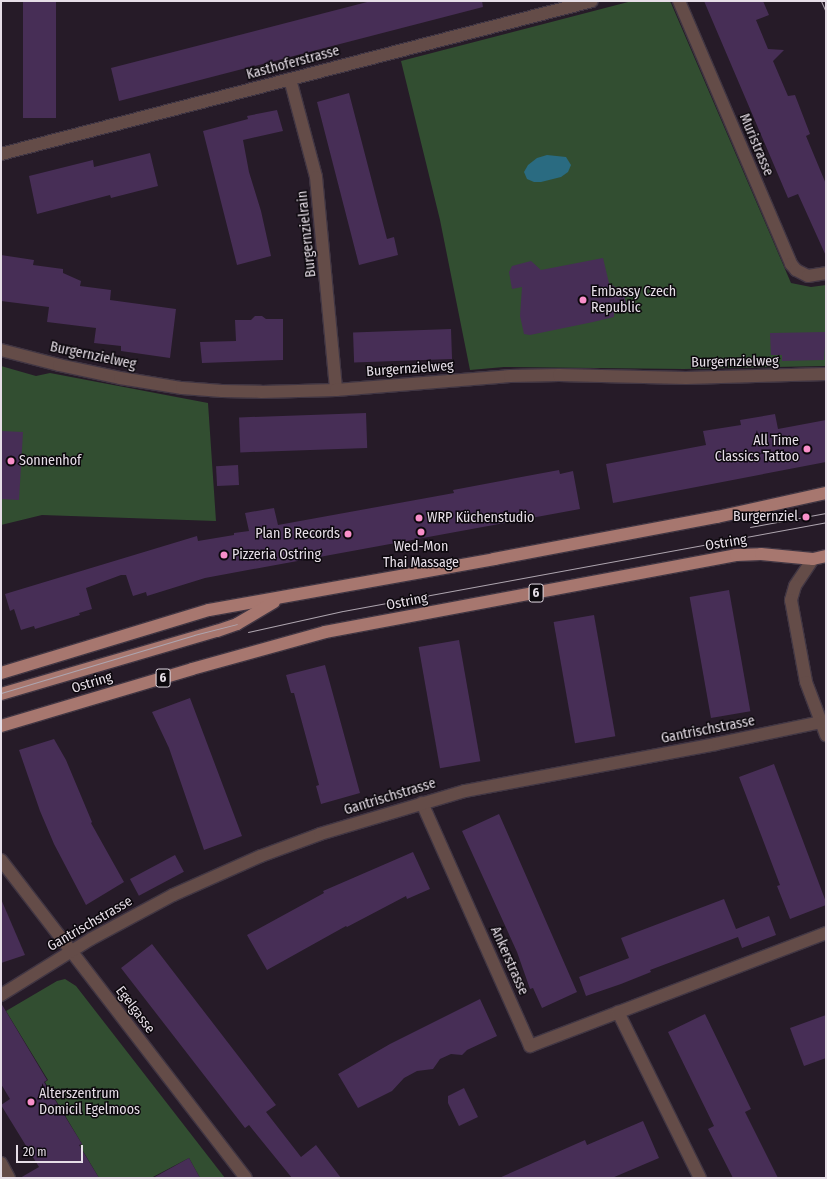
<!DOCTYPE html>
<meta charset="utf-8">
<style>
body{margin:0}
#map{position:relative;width:827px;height:1179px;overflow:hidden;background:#261b28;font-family:"Fira Sans Condensed",sans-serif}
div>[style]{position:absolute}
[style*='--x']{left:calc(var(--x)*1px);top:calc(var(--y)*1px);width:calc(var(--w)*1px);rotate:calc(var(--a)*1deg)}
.green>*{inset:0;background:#324e31}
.water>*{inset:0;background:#2a6b81}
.building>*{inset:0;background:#472e56;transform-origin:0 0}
.roads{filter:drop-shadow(1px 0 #413643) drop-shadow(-1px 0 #413643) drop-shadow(0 1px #413643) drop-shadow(0 -1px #413643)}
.minor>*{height:12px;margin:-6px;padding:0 6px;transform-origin:6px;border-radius:6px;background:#644c48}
.primary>*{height:12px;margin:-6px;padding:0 6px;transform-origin:6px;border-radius:6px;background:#a7776f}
.tram>*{height:1px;margin:-0.5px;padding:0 0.5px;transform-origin:0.5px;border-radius:0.5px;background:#aea5af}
.dots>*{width:11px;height:11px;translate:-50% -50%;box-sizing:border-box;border:2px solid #0c080d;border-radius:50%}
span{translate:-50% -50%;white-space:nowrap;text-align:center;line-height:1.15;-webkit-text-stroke:3px #0c080d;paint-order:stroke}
.shield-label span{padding:1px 3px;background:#0c080d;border:1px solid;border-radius:3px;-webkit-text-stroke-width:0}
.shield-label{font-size:13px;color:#e6dee7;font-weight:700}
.street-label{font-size:14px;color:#e6dee7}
.poi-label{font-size:14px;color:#e6dee7}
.left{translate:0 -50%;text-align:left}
.right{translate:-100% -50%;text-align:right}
.frame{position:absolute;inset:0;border:2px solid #e6dee7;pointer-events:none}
.scale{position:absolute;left:16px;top:1145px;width:67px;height:18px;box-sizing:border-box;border:2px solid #e6dee7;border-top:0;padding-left:5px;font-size:12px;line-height:14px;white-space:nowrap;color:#e6dee7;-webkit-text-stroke:3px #0c080d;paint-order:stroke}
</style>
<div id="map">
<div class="green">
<i style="clip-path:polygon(632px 1px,669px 1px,671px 3px,791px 283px,811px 287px,826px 285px,826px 366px,684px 369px,504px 367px,470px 370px,440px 220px,401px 61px)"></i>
<i style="clip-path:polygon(1px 366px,36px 376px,50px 373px,208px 403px,216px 521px,42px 515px,1px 525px)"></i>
<i style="clip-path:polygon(65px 979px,76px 986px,225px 1178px,200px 1178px,189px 1158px,151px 1178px,99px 1178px,80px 1146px,82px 1144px,45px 1082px,48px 1080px,6px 1011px,57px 981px)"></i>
</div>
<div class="water">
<i style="clip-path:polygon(547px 155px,566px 157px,571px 165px,568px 172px,561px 177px,541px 182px,534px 182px,527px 179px,524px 172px,528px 165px,537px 158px)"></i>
</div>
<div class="building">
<i style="left:23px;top:1px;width:33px;height:117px"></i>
<i style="clip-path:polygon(371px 1px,482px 1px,483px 7px,119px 101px,111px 68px)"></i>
<i style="clip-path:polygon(704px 1px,763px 1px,769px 15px,756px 20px,768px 49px,784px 50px,773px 61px,788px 96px,795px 95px,810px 134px,806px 136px,826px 184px,826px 256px,798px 194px,788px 198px)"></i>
<i style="clip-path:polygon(349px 93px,387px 239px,394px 237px,398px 255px,359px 265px,317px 102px)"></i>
<i style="clip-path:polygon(277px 110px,283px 131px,243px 140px,249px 172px,261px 211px,271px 256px,237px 265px,203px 131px,248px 119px,247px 116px)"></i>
<i style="clip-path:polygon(150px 153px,158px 186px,111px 198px,110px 195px,37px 214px,29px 176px,93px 160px,94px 167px)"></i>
<i style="clip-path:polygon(1px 255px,34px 260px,33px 265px,63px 269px,63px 273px,81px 281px,80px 286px,111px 290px,110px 300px,176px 309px,170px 358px,121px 351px,121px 346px,94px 343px,96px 328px,47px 322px,49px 307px,1px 301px)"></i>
<i style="clip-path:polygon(603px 258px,609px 283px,623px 292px,628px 310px,614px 313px,614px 317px,593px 322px,530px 335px,524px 334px,520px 316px,522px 287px,512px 289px,509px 272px,512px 266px,531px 261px,541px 270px)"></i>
<i style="clip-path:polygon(255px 316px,262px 316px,266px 319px,283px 319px,283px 360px,202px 363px,200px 342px,236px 341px,235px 320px,251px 320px)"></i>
<i style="left:451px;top:329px;width:30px;height:98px;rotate:88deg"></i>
<i style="clip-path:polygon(826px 332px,824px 360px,782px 361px,782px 355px,771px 355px,770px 333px)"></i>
<i style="left:366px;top:413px;width:35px;height:127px;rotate:88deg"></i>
<i style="clip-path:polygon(775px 414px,778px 429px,826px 420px,826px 462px,613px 503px,606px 464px,706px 445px,703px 431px,741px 425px,740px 420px)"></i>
<i style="clip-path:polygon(1px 431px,23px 432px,19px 500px,1px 499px)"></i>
<i style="left:238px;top:465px;width:20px;height:22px;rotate:87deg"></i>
<i style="clip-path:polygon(559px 470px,560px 474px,573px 471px,580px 509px,205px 578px,147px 596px,146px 592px,133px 596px,126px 575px,121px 575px,86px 588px,92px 609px,79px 613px,80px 615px,35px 629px,34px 626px,21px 630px,14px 609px,10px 611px,5px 594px,197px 536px,198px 541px,234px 535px,234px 533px,249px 531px,245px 513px,274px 508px,278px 525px,454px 493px,453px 490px)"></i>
<i style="left:729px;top:590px;width:123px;height:40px;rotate:80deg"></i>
<i style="left:594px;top:615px;width:123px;height:41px;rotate:80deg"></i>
<i style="left:459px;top:640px;width:123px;height:41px;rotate:80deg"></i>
<i style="clip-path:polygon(325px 665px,360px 793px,321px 804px,316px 786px,319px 785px,294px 693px,291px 693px,286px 675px)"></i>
<i style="clip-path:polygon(190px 698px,242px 836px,204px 850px,169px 748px,152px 712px)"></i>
<i style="clip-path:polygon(54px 739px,66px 760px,92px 822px,91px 823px,124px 882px,86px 905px,54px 844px,40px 811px,19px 750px)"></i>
<i style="clip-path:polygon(774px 764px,826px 902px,826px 905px,790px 919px,777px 886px,780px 885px,739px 777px)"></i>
<i style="clip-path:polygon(499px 814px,577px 992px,542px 1008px,533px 988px,530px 989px,517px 952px,462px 831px)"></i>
<i style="clip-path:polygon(413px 852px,430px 889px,407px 899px,406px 896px,347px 927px,346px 926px,267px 970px,247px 935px,324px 893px,323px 891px)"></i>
<i style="left:175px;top:855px;width:19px;height:51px;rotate:62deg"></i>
<i style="clip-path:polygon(1px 899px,25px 955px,1px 963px)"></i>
<i style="clip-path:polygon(724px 899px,736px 929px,769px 916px,776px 935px,742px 948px,738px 937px,650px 970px,651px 972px,621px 984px,586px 996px,579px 977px,629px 958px,621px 938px)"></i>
<i style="clip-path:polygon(152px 944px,276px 1105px,266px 1112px,301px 1157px,316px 1145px,341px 1178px,292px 1178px,249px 1125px,245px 1128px,121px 968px)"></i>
<i style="clip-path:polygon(480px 999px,497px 1036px,467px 1050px,462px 1055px,451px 1054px,440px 1059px,433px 1069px,417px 1071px,404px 1078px,392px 1091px,358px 1108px,338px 1074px,390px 1044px)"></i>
<i style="clip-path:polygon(1px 1003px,47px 1080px,44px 1082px,82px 1144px,79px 1145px,99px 1178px,20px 1178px,39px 1167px,1px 1105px,10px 1099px,1px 1084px)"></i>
<i style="clip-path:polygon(705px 1014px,751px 1109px,745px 1112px,778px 1178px,733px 1178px,708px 1129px,714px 1126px,668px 1032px)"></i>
<i style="clip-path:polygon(826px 1015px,826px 1058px,804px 1066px,790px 1028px)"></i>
<i style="clip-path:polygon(464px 1088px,478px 1117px,459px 1126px,448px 1103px,448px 1096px)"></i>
<i style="clip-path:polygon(643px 1121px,659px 1158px,612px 1178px,499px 1178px,585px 1140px,587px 1145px)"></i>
<i style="clip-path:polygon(189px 1158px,200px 1178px,153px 1178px)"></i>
</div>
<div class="roads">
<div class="minor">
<i style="--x:679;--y:1;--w:286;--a:66.9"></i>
<i style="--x:791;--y:264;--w:8;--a:50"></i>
<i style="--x:796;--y:270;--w:13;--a:27"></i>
<i style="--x:808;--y:276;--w:18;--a:-9"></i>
<i style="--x:290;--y:79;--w:101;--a:75.1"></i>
<i style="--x:316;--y:177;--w:214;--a:84.6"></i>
<i style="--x:1;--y:154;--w:610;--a:-14.51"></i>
<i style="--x:1;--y:350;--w:60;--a:14.5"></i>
<i style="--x:59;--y:365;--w:62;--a:12"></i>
<i style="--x:120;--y:378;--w:63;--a:9.2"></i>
<i style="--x:182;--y:388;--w:40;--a:4.3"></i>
<i style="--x:222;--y:391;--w:39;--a:1"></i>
<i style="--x:261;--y:392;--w:75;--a:-1.5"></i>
<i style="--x:336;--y:390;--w:175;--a:-4.6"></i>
<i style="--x:510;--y:376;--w:49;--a:-1.2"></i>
<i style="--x:559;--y:375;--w:127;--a:1.4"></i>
<i style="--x:686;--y:378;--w:140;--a:-1.6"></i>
<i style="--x:813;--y:559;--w:32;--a:124"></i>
<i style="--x:795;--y:586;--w:15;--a:106"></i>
<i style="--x:791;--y:600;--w:83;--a:79.6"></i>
<i style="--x:806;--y:682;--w:57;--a:69.3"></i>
<i style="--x:422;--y:803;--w:266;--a:66"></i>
<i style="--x:530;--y:1046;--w:317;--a:-20.9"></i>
<i style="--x:1;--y:860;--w:401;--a:52.4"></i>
<i style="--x:1;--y:995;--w:106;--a:-31.9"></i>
<i style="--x:91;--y:939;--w:93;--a:-28.2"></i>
<i style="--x:173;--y:895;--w:96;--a:-23.9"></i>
<i style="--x:261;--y:856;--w:63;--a:-20.4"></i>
<i style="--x:320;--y:834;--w:151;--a:-16.5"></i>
<i style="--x:465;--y:791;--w:255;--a:-10.6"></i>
<i style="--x:716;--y:744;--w:107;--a:-11.8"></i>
<i style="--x:618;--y:1012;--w:185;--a:63.7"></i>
<i style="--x:1;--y:1163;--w:17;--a:62"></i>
</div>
<div class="primary">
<i style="--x:1;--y:673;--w:217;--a:-16.9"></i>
<i style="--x:209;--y:610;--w:290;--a:-10.1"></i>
<i style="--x:494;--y:559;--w:227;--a:-10.7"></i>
<i style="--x:717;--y:517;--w:112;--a:-12.4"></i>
<i style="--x:1;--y:694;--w:225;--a:-16.3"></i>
<i style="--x:217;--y:631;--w:21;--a:-19"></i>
<i style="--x:237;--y:624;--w:43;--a:-30.7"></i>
<i style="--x:1;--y:726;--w:199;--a:-16.6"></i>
<i style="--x:192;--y:669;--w:138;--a:-15.5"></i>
<i style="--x:325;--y:632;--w:418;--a:-10.6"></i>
<i style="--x:736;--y:555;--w:25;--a:-2"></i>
<i style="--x:761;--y:554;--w:52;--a:5.5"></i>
<i style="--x:813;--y:559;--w:13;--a:-13"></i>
</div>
</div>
<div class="tram">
<i style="--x:821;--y:1;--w:12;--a:66"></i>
<i style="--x:750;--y:527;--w:77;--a:-10.4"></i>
<i style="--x:248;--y:632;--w:97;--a:-12.5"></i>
<i style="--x:343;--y:611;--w:491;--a:-10.4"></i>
<i style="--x:1;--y:693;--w:202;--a:-16.7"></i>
<i style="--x:194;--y:635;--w:44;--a:-14.3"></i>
</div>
<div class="dots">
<i style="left:583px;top:300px;background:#f98fca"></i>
<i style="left:807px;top:449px;background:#f98fca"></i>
<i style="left:11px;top:461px;background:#f98fca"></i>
<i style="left:806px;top:517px;background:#f98fca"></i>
<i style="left:419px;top:518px;background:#f98fca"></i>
<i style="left:421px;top:532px;background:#f98fca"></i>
<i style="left:348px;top:534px;background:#f98fca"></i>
<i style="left:224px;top:555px;background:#f98fca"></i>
<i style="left:31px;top:1102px;background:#f98fca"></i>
</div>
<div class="shield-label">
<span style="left:536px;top:593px">6</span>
<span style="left:163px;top:678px">6</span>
</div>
<div class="street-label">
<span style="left:293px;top:63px;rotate:-15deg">Kasthoferstrasse</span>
<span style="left:756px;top:145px;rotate:67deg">Muristrasse</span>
<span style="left:307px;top:234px;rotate:-96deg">Burgernzielrain</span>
<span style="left:93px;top:356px;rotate:12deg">Burgernzielweg</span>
<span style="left:735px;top:362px;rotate:-1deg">Burgernzielweg</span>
<span style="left:410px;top:369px;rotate:-4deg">Burgernzielweg</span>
<span style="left:726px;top:543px;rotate:-9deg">Ostring</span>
<span style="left:407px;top:602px;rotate:-11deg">Ostring</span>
<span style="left:92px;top:683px;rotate:-17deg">Ostring</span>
<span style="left:708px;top:730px;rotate:-11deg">Gantrischstrasse</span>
<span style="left:390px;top:797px;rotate:-17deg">Gantrischstrasse</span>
<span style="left:90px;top:924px;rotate:-30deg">Gantrischstrasse</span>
<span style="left:509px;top:961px;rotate:66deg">Ankerstrasse</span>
<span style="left:135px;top:1010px;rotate:53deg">Egelgasse</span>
</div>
<div class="poi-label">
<span class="left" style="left:591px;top:300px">Embassy Czech<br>Republic</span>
<span class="right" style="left:799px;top:449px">All Time<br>Classics Tattoo</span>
<span class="left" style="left:19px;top:461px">Sonnenhof</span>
<span class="right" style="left:798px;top:517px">Burgernziel</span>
<span class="left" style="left:427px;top:518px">WRP Küchenstudio</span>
<span class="right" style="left:340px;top:534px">Plan B Records</span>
<span style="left:421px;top:555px">Wed-Mon<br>Thai Massage</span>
<span class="left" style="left:232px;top:555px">Pizzeria Ostring</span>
<span class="left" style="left:39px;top:1102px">Alterszentrum<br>Domicil Egelmoos</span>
</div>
<div class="frame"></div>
<div class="scale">20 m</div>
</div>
